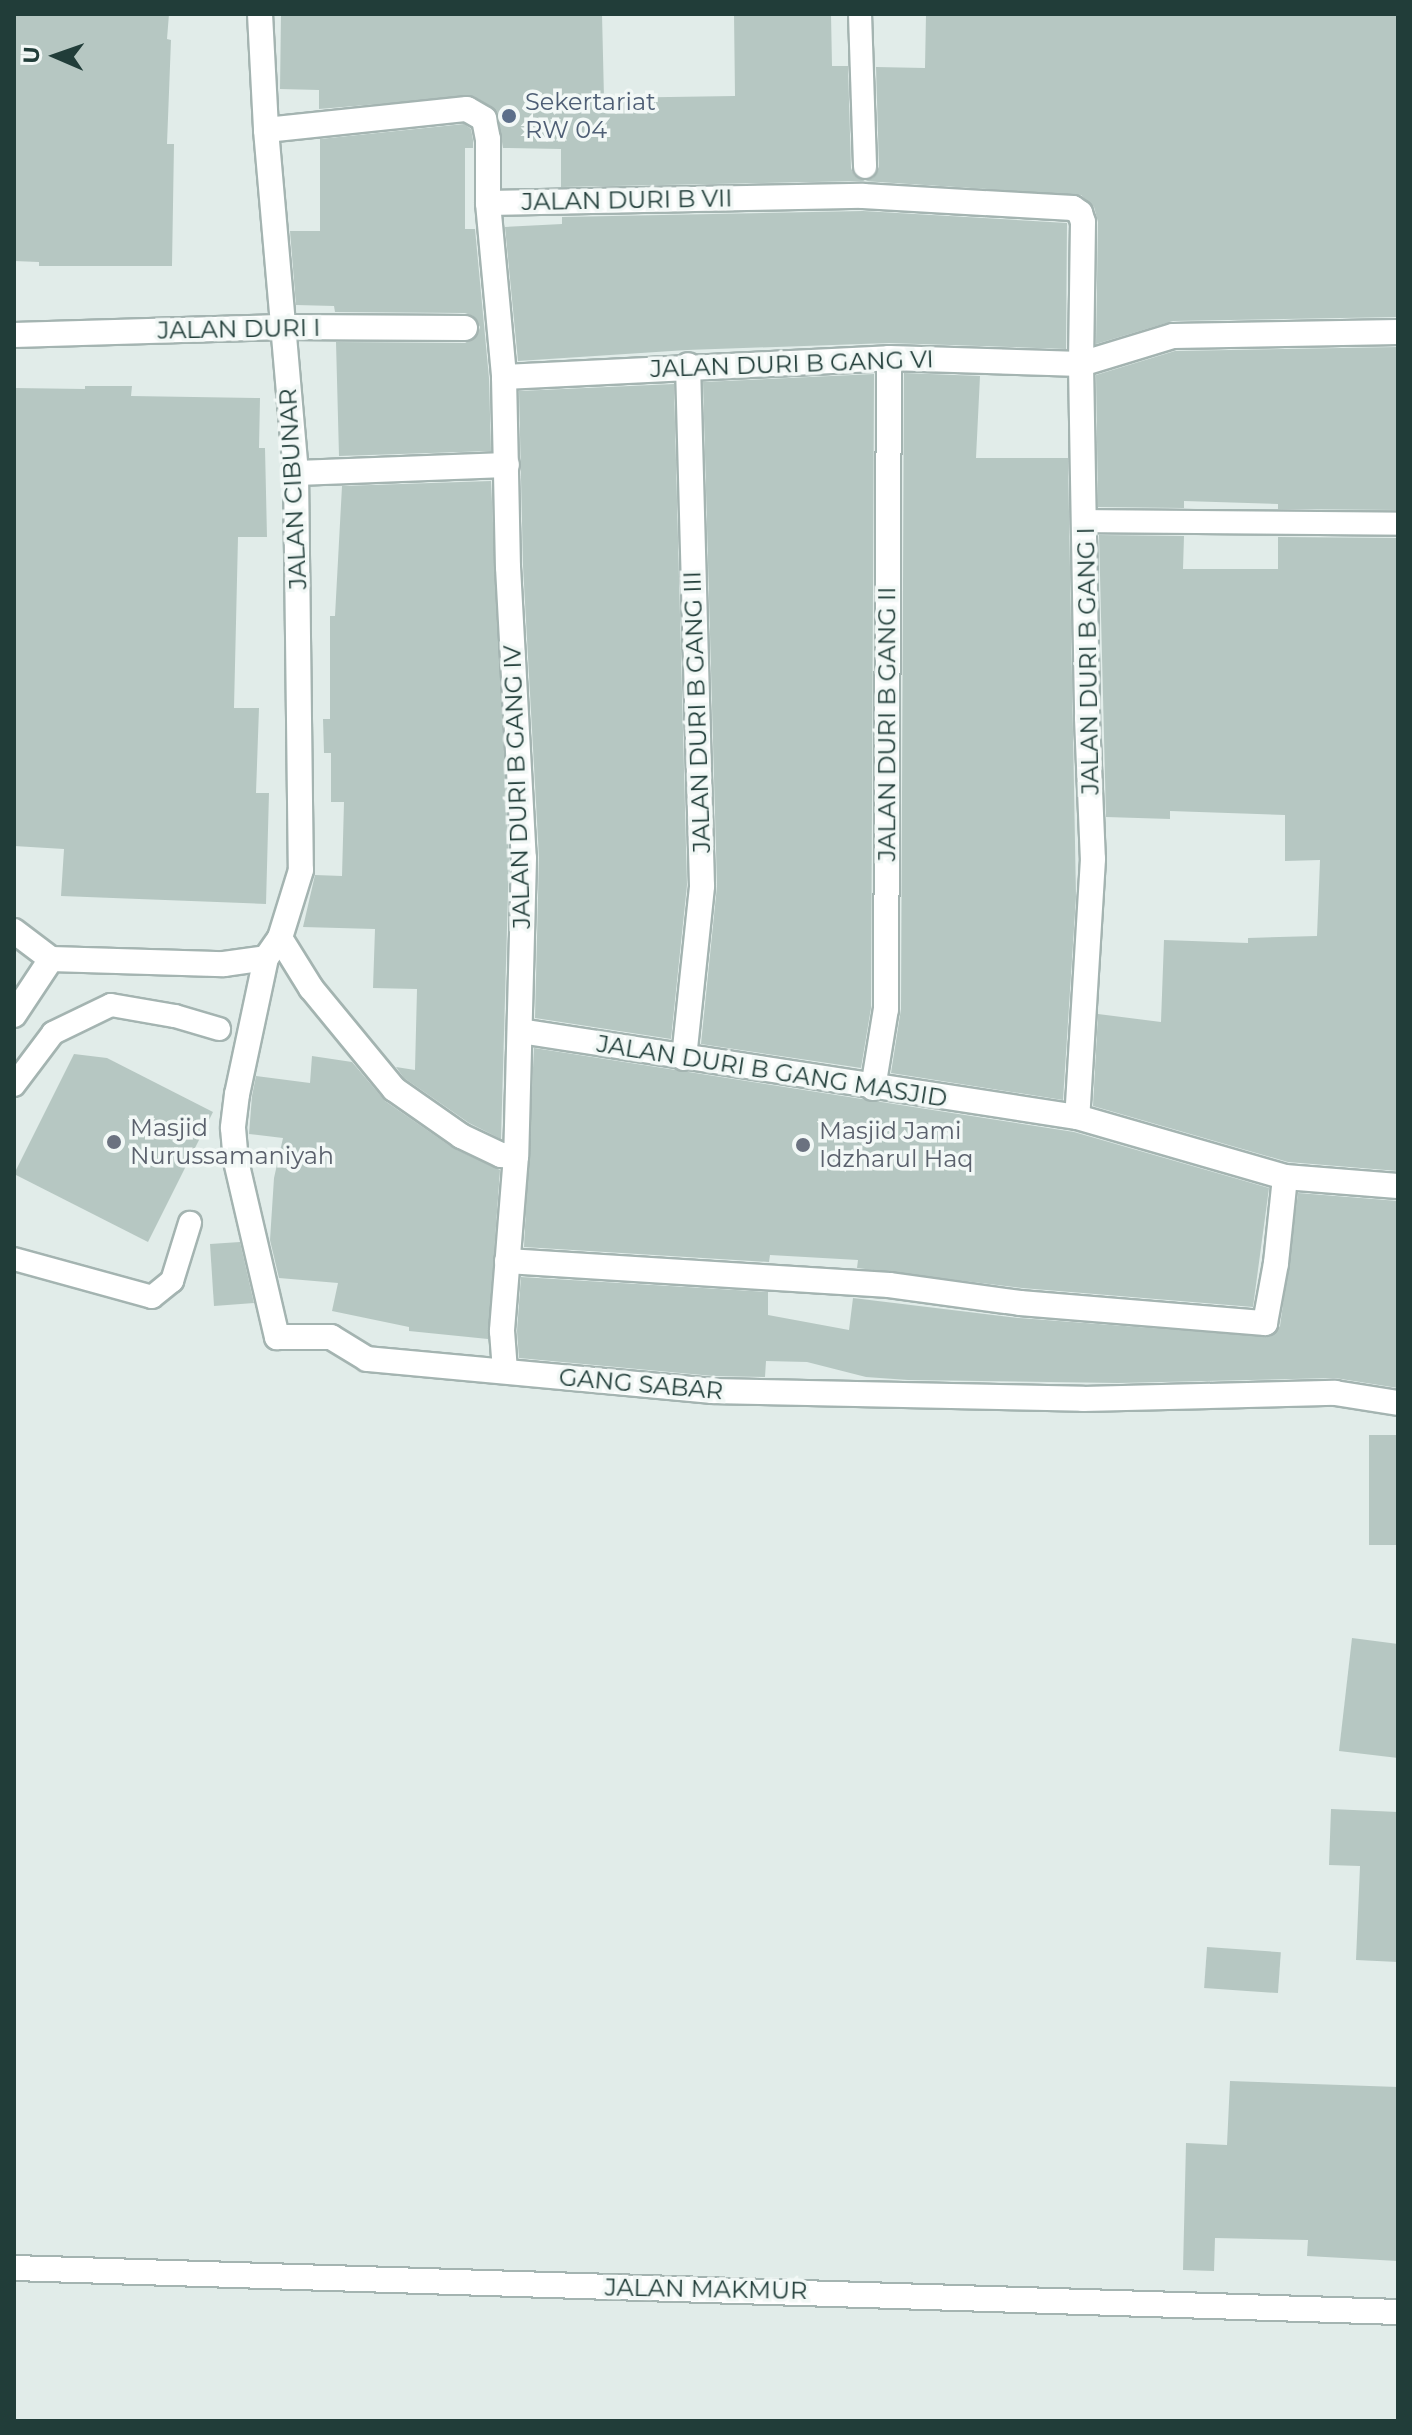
<!DOCTYPE html>
<style>
body{margin:0}
#map{position:relative;width:1412px;height:2435px;overflow:hidden;background:#e1ece9;font-family:Montserrat,sans-serif}
div>[style]{position:absolute}
[style*='--x']{left:calc(var(--x)*1px);top:calc(var(--y)*1px);width:calc(var(--w)*1px);rotate:calc(var(--a)*1deg)}
.building>*{inset:0;background:#b6c7c2;transform-origin:0 0}
.roads{filter:drop-shadow(2px 0 #a4b4b1) drop-shadow(-2px 0 #a4b4b1) drop-shadow(0 2px #a4b4b1) drop-shadow(0 -2px #a4b4b1)}
.lane>*{height:22px;margin:-11px;padding:0 11px;transform-origin:11px;border-radius:11px;background:#fff}
.street>*{height:24px;margin:-12px;padding:0 12px;transform-origin:12px;border-radius:12px;background:#fff}
.dots>*{width:22px;height:22px;translate:-50% -50%;box-sizing:border-box;border:4px solid #f2f8f6;border-radius:50%}
span{translate:-50% -50%;white-space:nowrap;text-align:center;line-height:1.15;-webkit-text-stroke:7px #f2f8f6;paint-order:stroke}
.service-label{font-size:24px;color:#4e5e75}
.left{translate:0 -50%;text-align:left}
.street-label{font-size:24px;color:#213d39}
.worship-label{font-size:24px;color:#5b616d}
.frame{position:absolute;inset:0;border:16px solid #213d39;pointer-events:none}
.north{position:absolute;left:16px;top:16px;width:80px;height:80px;-webkit-text-stroke:6px #f2f8f6;paint-order:stroke;rotate:272deg;font-size:22px;font-weight:700;line-height:32px;text-align:center;color:#213d39}
.north::after{content:'';display:block;margin:auto;width:28px;height:36px;background:#213d39;clip-path:polygon(50% 0,100% 100%,50% 72%,0 100%)}
</style>
<div id="map">
<div class="building">
<i style="clip-path:polygon(14px 14px,169px 14px,167px 39px,171px 40px,167px 144px,174px 144px,172px 266px,39px 266px,39px 262px,14px 261px)"></i>
<i style="clip-path:polygon(281px 14px,602px 14px,604px 98px,735px 96px,734px 14px,831px 14px,832px 66px,848px 66px,851px 168px,854px 175px,865px 181px,873px 178px,879px 167px,876px 67px,925px 68px,926px 14px,1398px 14px,1398px 317px,1173px 321px,1096px 344px,1098px 222px,1094px 207px,1081px 195px,863px 181px,561px 187px,561px 149px,503px 148px,497px 111px,474px 96px,319px 109px,319px 90px,280px 89px)"></i>
<i style="clip-path:polygon(464px 124px,471px 129px,473px 140px,473px 148px,465px 148px,465px 229px,475px 229px,489px 378px,491px 451px,339px 456px,336px 342px,465px 343px,477px 336px,480px 327px,473px 316px,465px 313px,335px 312px,334px 306px,296px 305px,290px 231px,320px 231px,320px 139px)"></i>
<i style="clip-path:polygon(863px 211px,1067px 223px,1066px 349px,889px 343px,687px 350px,518px 361px,505px 227px,562px 224px,562px 217px)"></i>
<i style="clip-path:polygon(1398px 347px,1398px 510px,1278px 509px,1278px 504px,1184px 501px,1184px 508px,1098px 507px,1096px 375px,1175px 351px)"></i>
<i style="clip-path:polygon(904px 373px,980px 376px,976px 458px,1068px 458px,1076px 897px,1063px 1100px,891px 1073px,901px 1009px)"></i>
<i style="clip-path:polygon(874px 374px,871px 1008px,861px 1068px,701px 1044px,717px 886px,703px 382px)"></i>
<i style="clip-path:polygon(674px 384px,687px 885px,671px 1039px,535px 1018px,539px 857px,523px 566px,519px 391px)"></i>
<i style="clip-path:polygon(85px 386px,132px 386px,131px 396px,260px 398px,259px 448px,265px 448px,267px 537px,238px 537px,234px 708px,259px 708px,256px 793px,269px 793px,266px 904px,61px 896px,64px 849px,14px 846px,14px 388px,85px 389px)"></i>
<i style="clip-path:polygon(491px 481px,509px 858px,501px 1139px,469px 1123px,404px 1078px,396px 1067px,415px 1070px,417px 989px,373px 988px,375px 929px,303px 927px,315px 875px,342px 876px,344px 802px,331px 802px,331px 753px,324px 753px,323px 719px,330px 719px,330px 616px,335px 616px,342px 486px)"></i>
<i style="clip-path:polygon(1099px 535px,1184px 536px,1183px 569px,1278px 569px,1278px 537px,1398px 538px,1398px 1171px,1288px 1162px,1093px 1106px,1098px 1014px,1161px 1022px,1164px 940px,1248px 943px,1248px 938px,1317px 936px,1320px 860px,1285px 861px,1285px 815px,1170px 811px,1170px 819px,1106px 817px)"></i>
<i style="clip-path:polygon(534px 1048px,1074px 1132px,1269px 1188px,1253px 1307px,1022px 1288px,857px 1268px,858px 1260px,770px 1255px,769px 1262px,524px 1247px)"></i>
<i style="clip-path:polygon(74px 1054px,107px 1058px,213px 1112px,148px 1242px,14px 1174px)"></i>
<i style="clip-path:polygon(312px 1056px,352px 1062px,385px 1101px,453px 1148px,500px 1170px,488px 1339px,409px 1331px,409px 1327px,332px 1311px,338px 1283px,279px 1278px,270px 1240px,274px 1178px,283px 1138px,249px 1134px,252px 1096px,256px 1076px,310px 1083px)"></i>
<i style="clip-path:polygon(1298px 1193px,1398px 1201px,1398px 1388px,1335px 1378px,1118px 1383px,908px 1380px,866px 1377px,807px 1362px,766px 1361px,765px 1377px,713px 1376px,519px 1358px,517px 1331px,521px 1277px,768px 1292px,768px 1315px,849px 1330px,853px 1298px,1019px 1318px,1270px 1337px,1280px 1326px)"></i>
<i style="clip-path:polygon(240px 1242px,254px 1303px,214px 1306px,210px 1244px)"></i>
<i style="left:1369px;top:1435px;width:29px;height:110px"></i>
<i style="clip-path:polygon(1352px 1638px,1398px 1644px,1398px 1758px,1339px 1751px)"></i>
<i style="clip-path:polygon(1331px 1809px,1398px 1812px,1398px 1962px,1356px 1960px,1360px 1866px,1329px 1865px)"></i>
<i style="left:1207px;top:1947px;width:74px;height:41px;rotate:4deg"></i>
<i style="clip-path:polygon(1230px 2081px,1398px 2087px,1398px 2261px,1307px 2256px,1308px 2240px,1215px 2238px,1214px 2271px,1183px 2270px,1186px 2143px,1227px 2145px)"></i>
</div>
<div class="roads">
<div class="lane">
<i style="--x:860;--y:14;--w:153;--a:88.1"></i>
<i style="--x:1085;--y:521;--w:313;--a:0.5"></i>
<i style="--x:14;--y:1085;--w:65;--a:-53.1"></i>
<i style="--x:53;--y:1033;--w:64;--a:-25.8"></i>
<i style="--x:111;--y:1005;--w:65;--a:9.8"></i>
<i style="--x:175;--y:1016;--w:46;--a:16.5"></i>
<i style="--x:14;--y:1259;--w:143;--a:15.4"></i>
<i style="--x:152;--y:1297;--w:26;--a:-39"></i>
<i style="--x:172;--y:1281;--w:61;--a:-72.8"></i>
</div>
<div class="street">
<i style="--x:260;--y:14;--w:116;--a:87"></i>
<i style="--x:266;--y:130;--w:344;--a:85"></i>
<i style="--x:296;--y:473;--w:397;--a:89.3"></i>
<i style="--x:301;--y:870;--w:71;--a:107.2"></i>
<i style="--x:280;--y:938;--w:24;--a:125"></i>
<i style="--x:266;--y:958;--w:139;--a:102"></i>
<i style="--x:237;--y:1094;--w:34;--a:97"></i>
<i style="--x:233;--y:1128;--w:33;--a:85"></i>
<i style="--x:236;--y:1161;--w:181;--a:76.9"></i>
<i style="--x:277;--y:1337;--w:54;--a:0"></i>
<i style="--x:331;--y:1337;--w:42;--a:31.4"></i>
<i style="--x:367;--y:1359;--w:346;--a:5.3"></i>
<i style="--x:712;--y:1391;--w:371;--a:1.2"></i>
<i style="--x:1083;--y:1399;--w:252;--a:-1.4"></i>
<i style="--x:1335;--y:1393;--w:64;--a:9"></i>
<i style="--x:266;--y:130;--w:202;--a:-6"></i>
<i style="--x:467;--y:109;--w:20;--a:30"></i>
<i style="--x:484;--y:119;--w:20;--a:79"></i>
<i style="--x:488;--y:139;--w:64;--a:90"></i>
<i style="--x:488;--y:203;--w:175;--a:84.7"></i>
<i style="--x:504;--y:377;--w:190;--a:88.8"></i>
<i style="--x:508;--y:567;--w:291;--a:86.9"></i>
<i style="--x:524;--y:858;--w:298;--a:91.5"></i>
<i style="--x:516;--y:1156;--w:176;--a:94.6"></i>
<i style="--x:502;--y:1331;--w:40;--a:85.7"></i>
<i style="--x:488;--y:203;--w:375;--a:-1.1"></i>
<i style="--x:863;--y:196;--w:210;--a:3.3"></i>
<i style="--x:1073;--y:208;--w:9;--a:36"></i>
<i style="--x:1080;--y:213;--w:9;--a:72"></i>
<i style="--x:1083;--y:222;--w:142;--a:90.8"></i>
<i style="--x:1081;--y:364;--w:354;--a:89"></i>
<i style="--x:1087;--y:718;--w:141;--a:87.6"></i>
<i style="--x:1093;--y:859;--w:258;--a:93.5"></i>
<i style="--x:14;--y:335;--w:269;--a:-1.7"></i>
<i style="--x:283;--y:327;--w:182;--a:0.3"></i>
<i style="--x:504;--y:377;--w:385;--a:-2.8"></i>
<i style="--x:889;--y:358;--w:192;--a:1.8"></i>
<i style="--x:1081;--y:364;--w:96;--a:-16.9"></i>
<i style="--x:1173;--y:336;--w:225;--a:-1"></i>
<i style="--x:296;--y:473;--w:211;--a:-2.2"></i>
<i style="--x:14;--y:931;--w:46;--a:37.1"></i>
<i style="--x:280;--y:938;--w:59;--a:58.2"></i>
<i style="--x:311;--y:988;--w:131;--a:50.6"></i>
<i style="--x:394;--y:1089;--w:82;--a:35"></i>
<i style="--x:461;--y:1136;--w:44;--a:25.4"></i>
<i style="--x:501;--y:1155;--w:15;--a:4"></i>
<i style="--x:14;--y:1015;--w:67;--a:-56.5"></i>
<i style="--x:51;--y:959;--w:173;--a:1.7"></i>
<i style="--x:224;--y:964;--w:42;--a:-8.1"></i>
<i style="--x:520;--y:1031;--w:564;--a:8.78"></i>
<i style="--x:1077;--y:1117;--w:216;--a:16.1"></i>
<i style="--x:1285;--y:1177;--w:113;--a:4.6"></i>
<i style="--x:684;--y:1058;--w:173;--a:-84"></i>
<i style="--x:702;--y:886;--w:521;--a:-91.54"></i>
<i style="--x:873;--y:1088;--w:80;--a:-80.7"></i>
<i style="--x:886;--y:1009;--w:651;--a:-89.74"></i>
<i style="--x:507;--y:1261;--w:383;--a:3.6"></i>
<i style="--x:889;--y:1285;--w:132;--a:7.8"></i>
<i style="--x:1020;--y:1303;--w:246;--a:4.7"></i>
<i style="--x:1265;--y:1323;--w:61;--a:-79.6"></i>
<i style="--x:1276;--y:1263;--w:86;--a:-84"></i>
<i style="--x:14;--y:2268;--w:1385;--a:1.82"></i>
</div>
</div>
<div class="dots">
<i style="left:509px;top:116px;background:#5c6f8a"></i>
<i style="left:114px;top:1142px;background:#6b7280"></i>
<i style="left:803px;top:1145px;background:#6b7280"></i>
</div>
<div class="service-label">
<span class="left" style="left:525px;top:116px">Sekertariat<br>RW 04</span>
</div>
<div class="street-label">
<span style="left:627px;top:200px;rotate:-1deg">JALAN DURI B VII</span>
<span style="left:239px;top:329px;rotate:-1deg">JALAN DURI I</span>
<span style="left:792px;top:364px;rotate:-2deg">JALAN DURI B GANG VI</span>
<span style="left:293px;top:489px;rotate:-93deg">JALAN CIBUNAR</span>
<span style="left:1088px;top:661px;rotate:-91deg">JALAN DURI B GANG I</span>
<span style="left:697px;top:712px;rotate:-92deg">JALAN DURI B GANG III</span>
<span style="left:887px;top:724px;rotate:-90deg">JALAN DURI B GANG II</span>
<span style="left:517px;top:787px;rotate:-92deg">JALAN DURI B GANG IV</span>
<span style="left:772px;top:1071px;rotate:9deg">JALAN DURI B GANG MASJID</span>
<span style="left:641px;top:1384px;rotate:5deg">GANG SABAR</span>
<span style="left:706px;top:2289px;rotate:1deg">JALAN MAKMUR</span>
</div>
<div class="worship-label">
<span class="left" style="left:130px;top:1142px">Masjid<br>Nurussamaniyah</span>
<span class="left" style="left:819px;top:1145px">Masjid Jami<br>Idzharul Haq</span>
</div>
<div class="frame"></div>
<div class="north">U</div>
</div>
